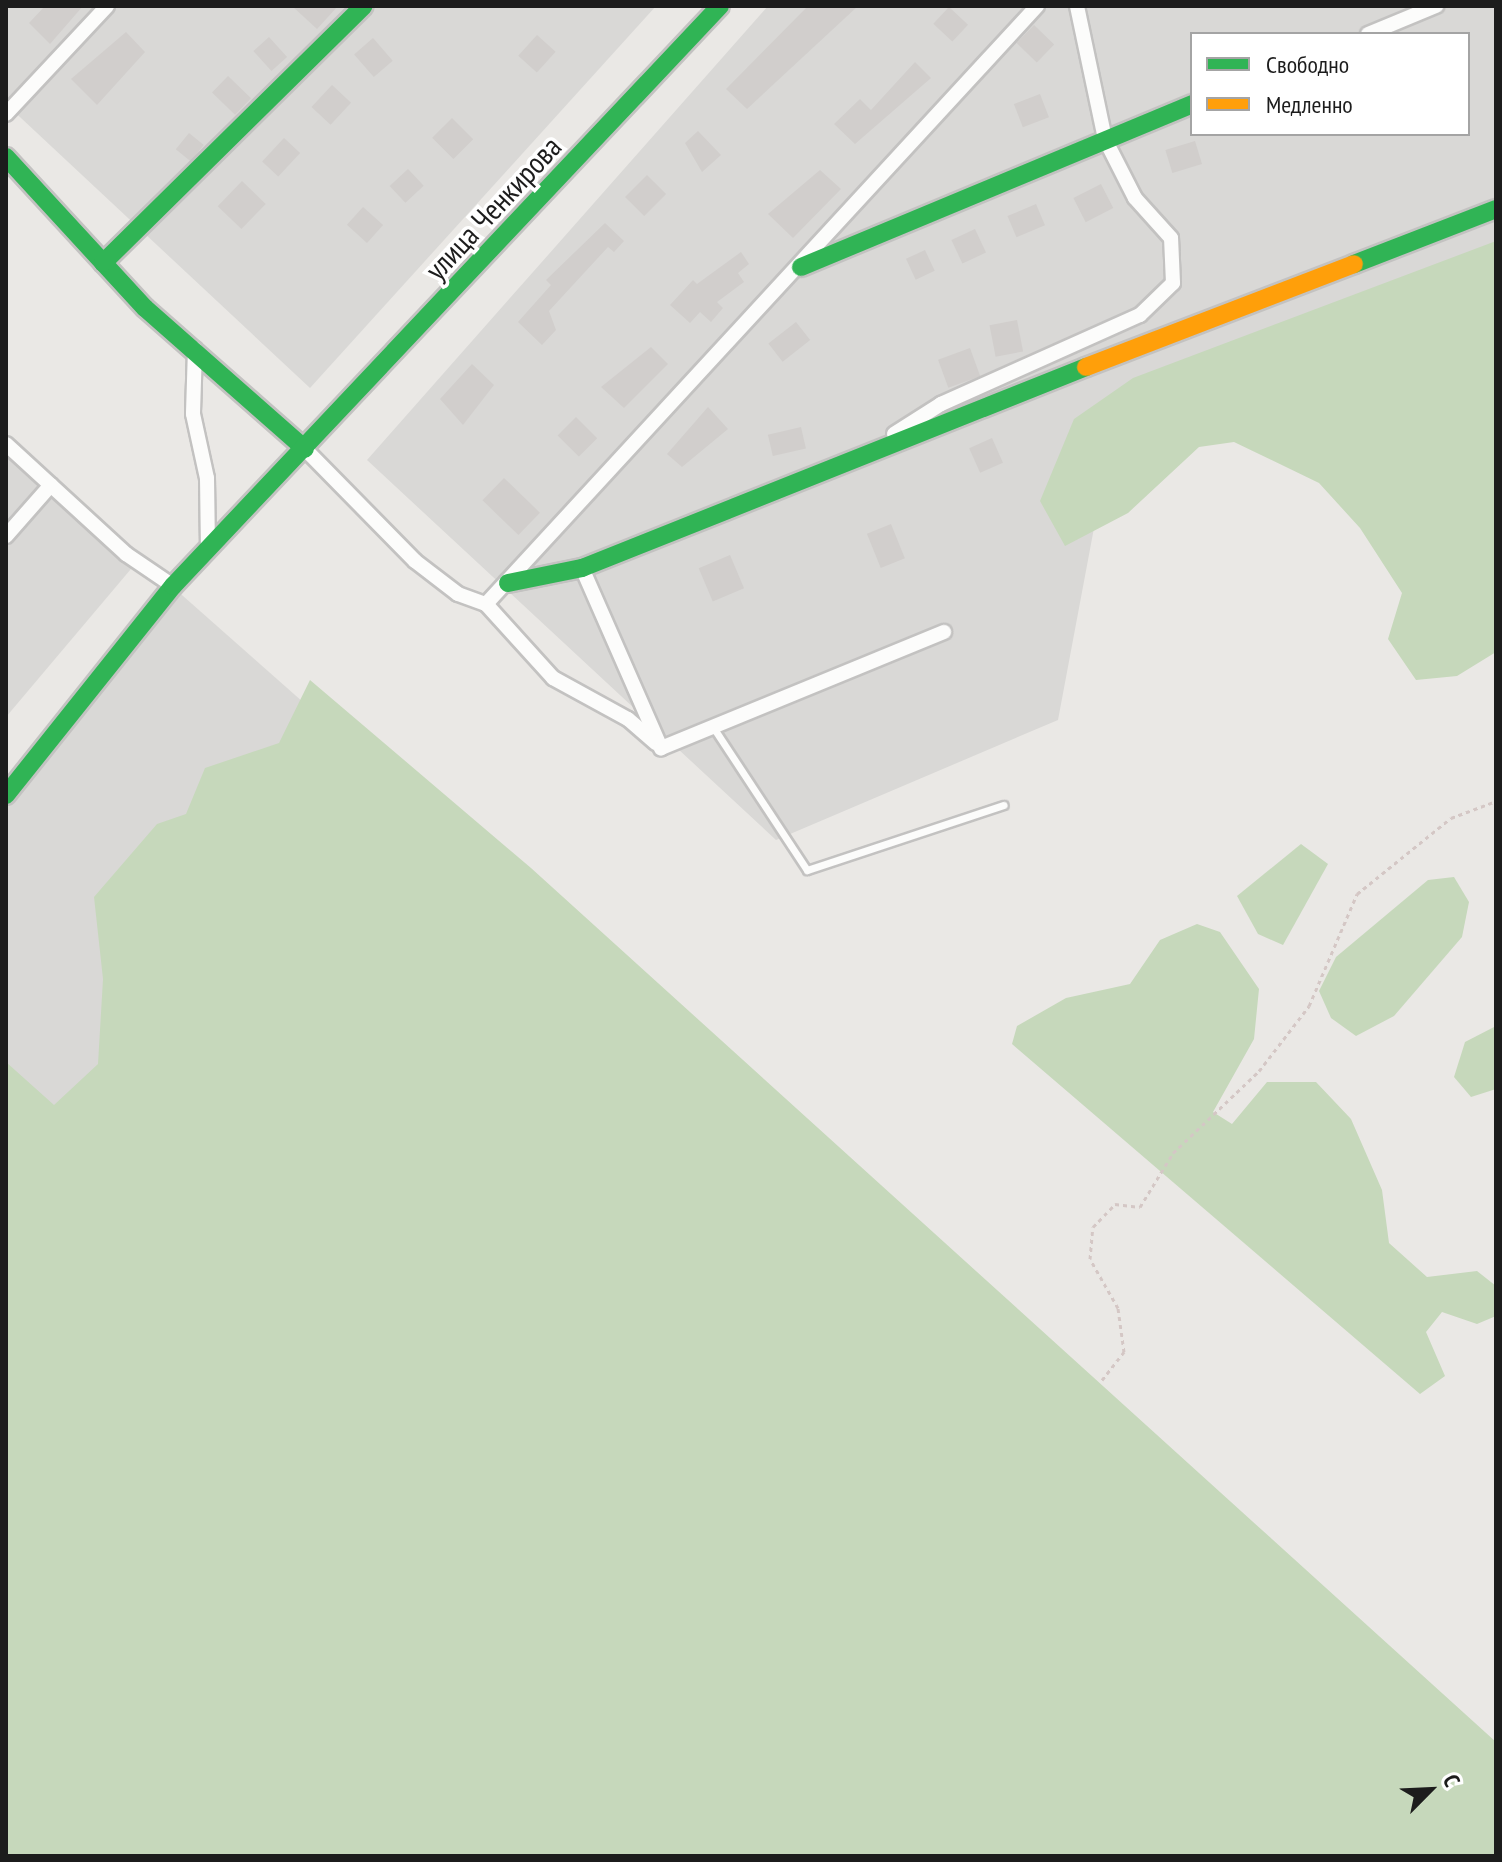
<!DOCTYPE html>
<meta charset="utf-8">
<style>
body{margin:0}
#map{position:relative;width:1502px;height:1862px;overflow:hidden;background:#eae8e5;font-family:"PT Sans Narrow",sans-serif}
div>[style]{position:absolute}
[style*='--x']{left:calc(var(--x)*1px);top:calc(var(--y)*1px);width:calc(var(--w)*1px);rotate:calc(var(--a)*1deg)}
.residential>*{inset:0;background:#d9d8d6}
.forest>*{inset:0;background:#c6d8bb}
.building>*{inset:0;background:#d1cecc;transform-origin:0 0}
.path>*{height:3px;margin-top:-1.5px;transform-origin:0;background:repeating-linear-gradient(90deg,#d4c7c5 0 4px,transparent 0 8px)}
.roads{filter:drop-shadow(2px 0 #c3c2c1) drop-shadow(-2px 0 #c3c2c1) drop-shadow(0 2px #c3c2c1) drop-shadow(0 -2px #c3c2c1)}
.lane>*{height:7px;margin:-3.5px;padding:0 3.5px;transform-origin:3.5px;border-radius:3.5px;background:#fcfcfb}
.street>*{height:14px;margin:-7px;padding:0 7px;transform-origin:7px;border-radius:7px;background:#fcfcfb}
.fast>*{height:18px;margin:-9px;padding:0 9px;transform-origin:9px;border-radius:9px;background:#30b455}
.slow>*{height:18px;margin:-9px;padding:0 9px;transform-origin:9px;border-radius:9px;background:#ff9f0a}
span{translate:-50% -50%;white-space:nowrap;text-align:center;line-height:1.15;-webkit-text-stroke:7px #fff;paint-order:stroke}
.street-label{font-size:30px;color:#1c1c1c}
.frame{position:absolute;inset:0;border:8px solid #1c1c1c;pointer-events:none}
.legend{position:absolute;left:1190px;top:32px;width:280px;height:104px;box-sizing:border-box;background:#fff;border:2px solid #a4a4a4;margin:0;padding:10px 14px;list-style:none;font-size:24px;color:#1c1c1c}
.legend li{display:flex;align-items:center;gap:16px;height:40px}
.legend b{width:40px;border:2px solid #a4a4a4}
.north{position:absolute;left:1390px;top:1750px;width:80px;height:80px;-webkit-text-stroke:6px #fff;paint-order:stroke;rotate:66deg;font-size:22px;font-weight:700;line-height:32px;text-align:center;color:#1c1c1c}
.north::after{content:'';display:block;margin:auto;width:28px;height:36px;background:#1c1c1c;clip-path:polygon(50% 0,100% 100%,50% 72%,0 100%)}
</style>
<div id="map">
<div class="residential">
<i style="clip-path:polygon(6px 6px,656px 6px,310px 388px,6px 104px)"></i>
<i style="clip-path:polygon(evenodd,768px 6px,1496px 6px,1496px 311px,1106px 464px,1058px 720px,776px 840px,367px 460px,768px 6px,1192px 34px,1468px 34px,1468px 134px,1192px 134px,1192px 34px)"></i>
<i style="clip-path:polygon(6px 444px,136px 563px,6px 717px)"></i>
<i style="clip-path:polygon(174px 588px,484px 862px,6px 1437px,6px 787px)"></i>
</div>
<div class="forest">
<i style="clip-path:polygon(1496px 241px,1496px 652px,1457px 676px,1416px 680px,1388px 639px,1402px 593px,1360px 528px,1319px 483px,1234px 442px,1199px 447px,1128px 513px,1065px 546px,1040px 501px,1074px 419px,1133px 378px)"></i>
<i style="clip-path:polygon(310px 680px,531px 868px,1496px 1742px,1496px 1856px,6px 1856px,6px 1062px,54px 1105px,98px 1064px,103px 979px,94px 897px,157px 824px,186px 814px,205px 768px,279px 743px)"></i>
<i style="clip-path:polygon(1301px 844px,1328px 864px,1283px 945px,1258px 934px,1237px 896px)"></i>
<i style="clip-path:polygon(1454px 877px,1469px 902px,1462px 937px,1394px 1016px,1356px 1036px,1331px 1018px,1319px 991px,1336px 957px,1428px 880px)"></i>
<i style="clip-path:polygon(1197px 924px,1220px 932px,1259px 989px,1254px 1039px,1213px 1112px,1232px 1124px,1267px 1082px,1316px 1082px,1351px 1119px,1382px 1190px,1389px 1243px,1427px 1277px,1477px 1271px,1496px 1286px,1496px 1316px,1477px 1324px,1442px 1312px,1426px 1332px,1445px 1376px,1420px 1394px,1012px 1044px,1017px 1026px,1066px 998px,1130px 984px,1160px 940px)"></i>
<i style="clip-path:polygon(1496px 1026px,1496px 1089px,1471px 1097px,1454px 1077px,1465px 1042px)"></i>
</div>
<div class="building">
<i style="clip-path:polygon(45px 6px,83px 6px,50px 44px,29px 23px)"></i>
<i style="clip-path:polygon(292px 6px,338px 6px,317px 29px)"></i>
<i style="clip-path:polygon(808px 6px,858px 6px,747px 109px,726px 89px)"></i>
<i style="left:949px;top:7px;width:26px;height:23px;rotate:43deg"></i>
<i style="left:1034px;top:25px;width:28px;height:25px;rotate:44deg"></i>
<i style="clip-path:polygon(126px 32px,145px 52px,97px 105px,71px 79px)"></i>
<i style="left:537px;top:35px;width:25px;height:28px;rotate:42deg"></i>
<i style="left:269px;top:37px;width:27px;height:21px;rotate:48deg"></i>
<i style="left:373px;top:38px;width:30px;height:25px;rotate:49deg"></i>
<i style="clip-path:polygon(915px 62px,931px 78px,855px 144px,834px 124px,860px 99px,871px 110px)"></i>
<i style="left:228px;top:76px;width:32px;height:23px;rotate:44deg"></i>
<i style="left:332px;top:85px;width:26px;height:30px;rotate:43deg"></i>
<i style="left:1040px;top:94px;width:25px;height:28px;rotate:69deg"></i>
<i style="left:452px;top:118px;width:30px;height:28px;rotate:45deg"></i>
<i style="clip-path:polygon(698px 131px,721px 155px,702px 172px,685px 143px)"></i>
<i style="left:189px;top:133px;width:19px;height:21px;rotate:39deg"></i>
<i style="left:284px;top:138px;width:22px;height:32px;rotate:43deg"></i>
<i style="left:1195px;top:141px;width:24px;height:31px;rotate:73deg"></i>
<i style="left:408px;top:169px;width:23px;height:25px;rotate:47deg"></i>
<i style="clip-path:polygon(820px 170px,841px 189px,793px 238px,768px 214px)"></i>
<i style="left:647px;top:175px;width:27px;height:31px;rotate:45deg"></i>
<i style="left:242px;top:181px;width:33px;height:35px;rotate:44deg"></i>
<i style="left:1101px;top:184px;width:27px;height:31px;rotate:63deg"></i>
<i style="left:1036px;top:204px;width:23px;height:31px;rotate:67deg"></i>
<i style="left:363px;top:207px;width:27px;height:24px;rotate:42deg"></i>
<i style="clip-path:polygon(605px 223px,624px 241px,614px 252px,608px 247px,549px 311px,556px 330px,542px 345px,518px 322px,551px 285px,546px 280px)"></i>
<i style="left:975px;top:229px;width:26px;height:26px;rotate:65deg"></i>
<i style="left:925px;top:250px;width:23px;height:21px;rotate:65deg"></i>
<i style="clip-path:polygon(741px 252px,749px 264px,738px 273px,744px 282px,717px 302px,723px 308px,711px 322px,700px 312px,690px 323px,670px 305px,693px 280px,697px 284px)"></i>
<i style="left:1017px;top:320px;width:32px;height:28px;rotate:79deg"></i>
<i style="left:796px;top:322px;width:23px;height:35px;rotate:52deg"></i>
<i style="clip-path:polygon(651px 347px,668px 364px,624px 408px,601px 387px)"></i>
<i style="left:970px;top:348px;width:30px;height:34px;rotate:70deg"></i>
<i style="clip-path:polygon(472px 364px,494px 385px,463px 425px,440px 399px)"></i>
<i style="clip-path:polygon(708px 407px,728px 429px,682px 467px,667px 454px)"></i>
<i style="left:576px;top:417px;width:30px;height:26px;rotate:45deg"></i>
<i style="left:801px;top:427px;width:22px;height:34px;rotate:77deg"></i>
<i style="left:992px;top:438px;width:27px;height:25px;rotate:66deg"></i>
<i style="left:504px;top:478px;width:50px;height:31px;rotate:44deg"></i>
<i style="left:891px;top:524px;width:37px;height:26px;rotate:68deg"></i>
<i style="left:730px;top:555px;width:36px;height:34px;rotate:67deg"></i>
</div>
<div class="path">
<i style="--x:1102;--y:1380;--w:36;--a:-52"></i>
<i style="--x:1124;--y:1352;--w:44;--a:-97.8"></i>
<i style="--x:1118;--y:1308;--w:56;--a:-119.7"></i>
<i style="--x:1090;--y:1259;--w:32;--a:-85"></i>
<i style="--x:1093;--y:1227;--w:32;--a:-46"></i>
<i style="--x:1115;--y:1204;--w:25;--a:7"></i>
<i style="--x:1140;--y:1207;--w:63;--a:-58.6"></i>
<i style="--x:1173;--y:1153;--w:119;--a:-43.6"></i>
<i style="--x:1259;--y:1071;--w:82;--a:-52.4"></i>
<i style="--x:1309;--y:1006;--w:122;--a:-66.8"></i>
<i style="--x:1357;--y:894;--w:121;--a:-39"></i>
<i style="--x:1451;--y:818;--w:48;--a:-20.7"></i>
</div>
<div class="roads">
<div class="lane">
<i style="--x:713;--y:727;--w:171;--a:56.7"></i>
<i style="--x:807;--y:870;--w:207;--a:-18.3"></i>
</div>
<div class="street">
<i style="--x:1368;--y:34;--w:74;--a:-22.4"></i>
<i style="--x:6;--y:114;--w:148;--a:-46.9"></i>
<i style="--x:195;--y:349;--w:65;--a:91.8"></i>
<i style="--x:193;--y:414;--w:66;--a:77.7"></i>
<i style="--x:207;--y:478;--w:71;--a:89.2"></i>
<i style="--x:894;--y:434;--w:56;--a:-32.6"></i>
<i style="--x:941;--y:404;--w:218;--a:-24.1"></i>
<i style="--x:1140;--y:315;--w:46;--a:-44.1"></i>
<i style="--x:1173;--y:283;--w:45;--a:-92.5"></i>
<i style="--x:1171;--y:238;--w:54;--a:-132"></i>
<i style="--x:1135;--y:198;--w:66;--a:-117"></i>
<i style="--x:1105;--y:139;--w:136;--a:-101.9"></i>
<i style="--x:6;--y:444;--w:163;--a:42.5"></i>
<i style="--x:126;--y:554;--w:57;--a:34.2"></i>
<i style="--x:305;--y:449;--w:157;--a:45.5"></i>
<i style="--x:415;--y:561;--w:54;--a:37.5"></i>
<i style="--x:458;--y:594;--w:30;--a:20"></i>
<i style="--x:486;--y:604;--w:100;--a:47.8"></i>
<i style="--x:553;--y:678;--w:85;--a:28.7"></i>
<i style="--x:628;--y:719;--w:37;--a:41"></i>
<i style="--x:6;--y:536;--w:68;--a:-48.6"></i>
<i style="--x:582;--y:568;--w:197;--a:66.3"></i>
<i style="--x:661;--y:748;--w:306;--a:-22.3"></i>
<i style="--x:486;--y:604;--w:813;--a:-47.34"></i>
</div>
<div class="fast">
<i style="--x:6;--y:157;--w:205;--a:47.4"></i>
<i style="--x:145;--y:308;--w:213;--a:41.4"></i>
<i style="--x:103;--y:263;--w:366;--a:-44.6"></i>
<i style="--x:1354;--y:264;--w:152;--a:-21.2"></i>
<i style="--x:801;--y:267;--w:424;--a:-22.6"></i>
<i style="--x:508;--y:583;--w:76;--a:-11.5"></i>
<i style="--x:582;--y:568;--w:543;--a:-21.74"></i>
<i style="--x:6;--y:795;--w:268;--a:-51.4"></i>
<i style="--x:173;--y:586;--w:797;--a:-46.68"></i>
</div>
<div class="slow">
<i style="--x:1086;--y:367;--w:287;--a:-21"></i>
</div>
</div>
<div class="street-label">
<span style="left:493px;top:208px;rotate:-47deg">улица Ченкирова</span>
</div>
<div class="frame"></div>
<ul class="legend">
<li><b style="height:10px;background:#30b455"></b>Свободно</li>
<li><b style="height:10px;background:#ff9f0a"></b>Медленно</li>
</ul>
<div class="north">С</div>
</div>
